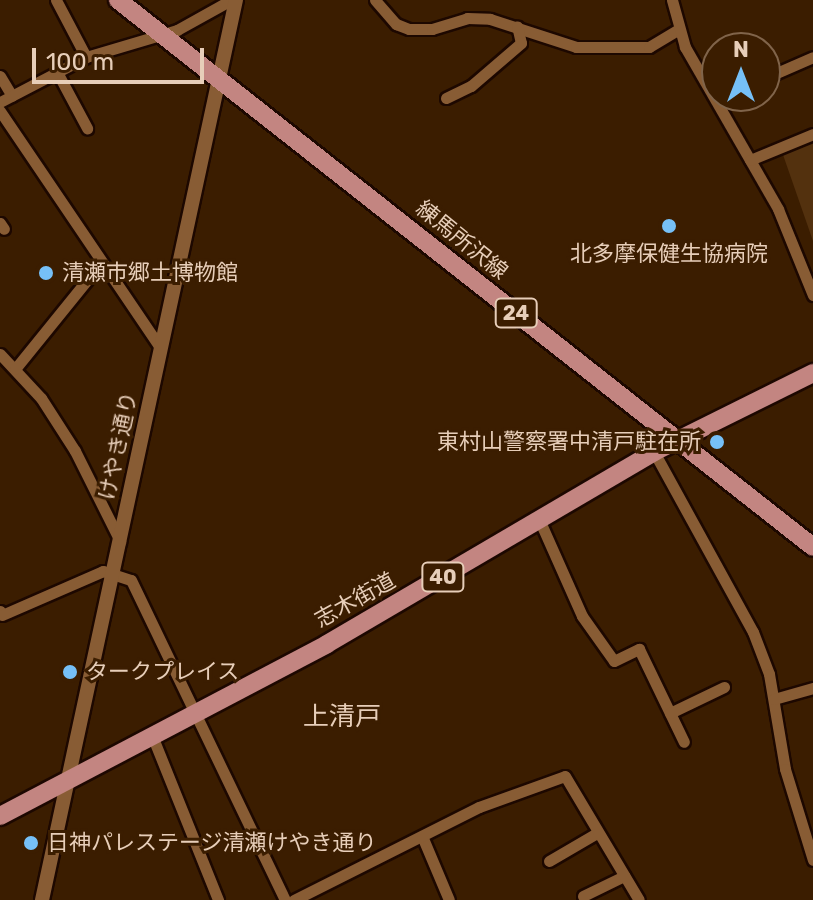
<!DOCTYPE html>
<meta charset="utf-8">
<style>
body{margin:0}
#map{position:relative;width:813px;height:900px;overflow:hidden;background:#3b1d00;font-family:Rubik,"Noto Sans JP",sans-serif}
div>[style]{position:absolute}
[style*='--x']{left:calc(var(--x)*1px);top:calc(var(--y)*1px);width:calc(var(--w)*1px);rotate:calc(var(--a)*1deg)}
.green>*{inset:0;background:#53310e}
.roads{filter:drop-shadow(2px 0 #1d0800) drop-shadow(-2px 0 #1d0800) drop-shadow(0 2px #1d0800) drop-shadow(0 -2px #1d0800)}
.minor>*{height:11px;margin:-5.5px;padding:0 5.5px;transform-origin:5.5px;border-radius:5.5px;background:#885c34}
.tertiary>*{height:14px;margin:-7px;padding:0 7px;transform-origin:7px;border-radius:7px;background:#885c34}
.primary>*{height:18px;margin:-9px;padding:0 9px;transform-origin:9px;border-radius:9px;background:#c38581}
.dots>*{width:22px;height:22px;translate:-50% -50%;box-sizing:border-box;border:4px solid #3b1d00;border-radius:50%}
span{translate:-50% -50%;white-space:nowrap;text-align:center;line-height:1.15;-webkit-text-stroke:6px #3b1d00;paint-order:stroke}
.shield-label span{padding:2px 6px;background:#3b1d00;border:2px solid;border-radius:6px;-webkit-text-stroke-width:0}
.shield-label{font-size:20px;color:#e7ceb9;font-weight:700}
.street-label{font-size:22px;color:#e7ceb9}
.poi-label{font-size:22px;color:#e7ceb9}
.left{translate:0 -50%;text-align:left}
.right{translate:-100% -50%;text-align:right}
.quarter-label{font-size:26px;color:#e7ceb9}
.north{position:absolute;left:701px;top:32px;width:80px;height:80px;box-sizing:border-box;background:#3b1d00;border:2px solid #80644a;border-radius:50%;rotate:0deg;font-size:22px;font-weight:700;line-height:32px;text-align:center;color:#e7ceb9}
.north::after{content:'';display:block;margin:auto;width:28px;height:36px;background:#76c0f7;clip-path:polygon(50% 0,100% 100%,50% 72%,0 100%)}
.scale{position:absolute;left:32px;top:48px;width:172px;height:36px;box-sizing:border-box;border:4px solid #e7ceb9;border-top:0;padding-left:10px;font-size:24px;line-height:28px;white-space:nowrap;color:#e7ceb9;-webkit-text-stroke:6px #3b1d00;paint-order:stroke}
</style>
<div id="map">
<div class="green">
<i style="clip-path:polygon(813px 136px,813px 241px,781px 149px)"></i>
</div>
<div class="roads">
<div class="minor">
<i style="--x:56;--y:0;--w:64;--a:62.2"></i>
<i style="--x:375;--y:0;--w:32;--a:49"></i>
<i style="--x:396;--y:24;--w:14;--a:21"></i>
<i style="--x:409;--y:29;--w:23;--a:0"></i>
<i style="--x:432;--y:29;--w:37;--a:-17"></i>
<i style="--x:467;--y:18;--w:23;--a:2"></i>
<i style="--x:490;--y:19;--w:90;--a:18"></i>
<i style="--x:576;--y:47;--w:73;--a:0"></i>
<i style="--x:649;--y:47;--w:35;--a:-31"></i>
<i style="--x:672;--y:0;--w:49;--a:74.5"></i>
<i style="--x:685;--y:47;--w:187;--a:60.1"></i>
<i style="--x:778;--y:209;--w:93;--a:67.9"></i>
<i style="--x:57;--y:72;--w:64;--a:61.8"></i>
<i style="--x:0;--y:76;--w:23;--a:59"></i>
<i style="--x:765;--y:78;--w:52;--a:-23.6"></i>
<i style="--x:446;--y:98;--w:28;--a:-26"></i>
<i style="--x:471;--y:86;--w:66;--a:-40.7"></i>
<i style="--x:521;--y:43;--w:17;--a:-103"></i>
<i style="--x:0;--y:102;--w:97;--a:-27.6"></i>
<i style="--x:86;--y:57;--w:95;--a:-16.5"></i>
<i style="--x:177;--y:30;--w:62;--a:-29.1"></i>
<i style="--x:0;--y:111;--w:287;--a:55.9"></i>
<i style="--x:750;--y:160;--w:68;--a:-22.4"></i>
<i style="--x:0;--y:223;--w:7;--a:56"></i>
<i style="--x:0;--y:354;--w:60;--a:47"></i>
<i style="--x:41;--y:398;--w:63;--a:57.3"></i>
<i style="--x:75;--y:451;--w:101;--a:63.4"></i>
<i style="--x:15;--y:369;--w:135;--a:-51"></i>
<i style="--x:654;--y:452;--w:205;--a:61.2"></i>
<i style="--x:753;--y:632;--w:45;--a:69.1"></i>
<i style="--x:769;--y:674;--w:96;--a:80.4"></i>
<i style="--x:785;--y:769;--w:95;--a:72.9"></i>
<i style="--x:538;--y:517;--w:108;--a:66"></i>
<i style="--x:582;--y:616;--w:55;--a:54.6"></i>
<i style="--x:614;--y:661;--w:28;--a:-26"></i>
<i style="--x:639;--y:649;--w:103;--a:64.2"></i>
<i style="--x:0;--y:611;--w:4;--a:63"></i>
<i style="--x:2;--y:615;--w:110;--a:-23.5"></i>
<i style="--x:103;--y:571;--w:29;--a:18"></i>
<i style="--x:131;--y:580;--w:355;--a:64.3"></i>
<i style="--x:774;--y:699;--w:41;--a:-15.8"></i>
<i style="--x:670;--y:713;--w:60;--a:-25.7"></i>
<i style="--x:151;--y:733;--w:180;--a:68.1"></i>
<i style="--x:422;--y:836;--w:69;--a:67.1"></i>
<i style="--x:549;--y:861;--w:56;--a:-30.3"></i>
<i style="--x:583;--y:896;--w:46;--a:-26"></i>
<i style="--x:294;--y:900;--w:207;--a:-26.7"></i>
<i style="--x:479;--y:807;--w:91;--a:-19.8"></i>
<i style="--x:565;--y:776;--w:144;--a:59.2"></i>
</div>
<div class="tertiary">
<i style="--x:42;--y:900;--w:921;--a:-77.84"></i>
</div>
<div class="primary">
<i style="--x:118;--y:0;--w:884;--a:38.2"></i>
<i style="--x:0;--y:816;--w:369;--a:-27.7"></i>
<i style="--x:327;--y:644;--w:379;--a:-30.4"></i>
<i style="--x:654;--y:452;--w:178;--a:-26.4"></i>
</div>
</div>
<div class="dots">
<i style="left:669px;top:226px;background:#76c0f7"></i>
<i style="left:46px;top:273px;background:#76c0f7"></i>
<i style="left:717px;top:442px;background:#76c0f7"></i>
<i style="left:70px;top:672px;background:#76c0f7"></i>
<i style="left:31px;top:843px;background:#76c0f7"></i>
</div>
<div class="shield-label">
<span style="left:516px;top:313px">24</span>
<span style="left:443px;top:577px">40</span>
</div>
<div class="street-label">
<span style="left:462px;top:240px;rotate:39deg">練馬所沢線</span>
<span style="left:118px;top:446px;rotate:-78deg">けやき通り</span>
<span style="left:355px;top:600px;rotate:-29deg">志木街道</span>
</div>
<div class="poi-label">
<span style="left:669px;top:254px">北多摩保健生協病院</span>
<span class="left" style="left:62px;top:273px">清瀬市郷土博物館</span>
<span class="right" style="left:701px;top:442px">東村山警察署中清戸駐在所</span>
<span class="left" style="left:86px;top:672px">タークプレイス</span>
<span class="left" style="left:47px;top:843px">日神パレステージ清瀬けやき通り</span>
</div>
<div class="quarter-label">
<span style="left:342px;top:717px">上清戸</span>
</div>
<div class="north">N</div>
<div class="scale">100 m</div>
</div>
